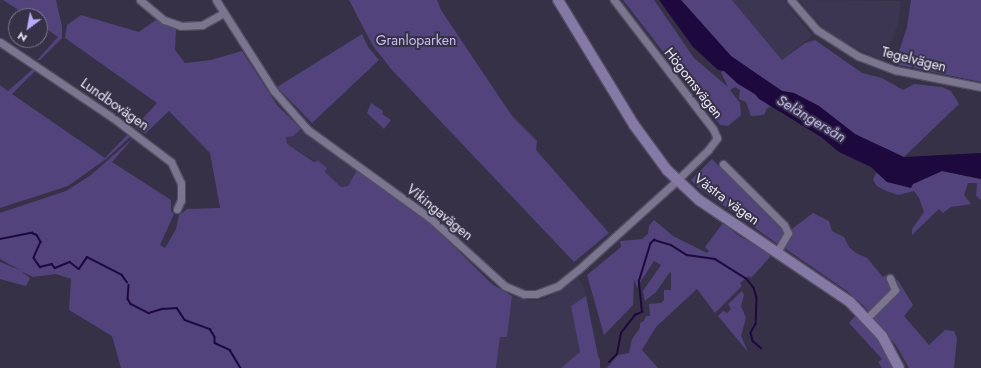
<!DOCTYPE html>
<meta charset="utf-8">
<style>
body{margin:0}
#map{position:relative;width:981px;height:368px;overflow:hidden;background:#363147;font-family:Jost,sans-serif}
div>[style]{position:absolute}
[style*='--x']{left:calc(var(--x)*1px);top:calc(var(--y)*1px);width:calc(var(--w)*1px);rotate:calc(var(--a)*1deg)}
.built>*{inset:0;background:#3d3653}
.green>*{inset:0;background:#52437c}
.water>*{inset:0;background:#1e093f}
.stream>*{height:1.5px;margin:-0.75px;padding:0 0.75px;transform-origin:0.75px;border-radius:0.75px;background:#1e093f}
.roads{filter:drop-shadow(1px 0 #534e62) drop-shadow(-1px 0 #534e62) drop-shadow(0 1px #534e62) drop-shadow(0 -1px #534e62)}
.street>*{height:7px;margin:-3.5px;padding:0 3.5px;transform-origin:3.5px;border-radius:3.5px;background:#7b758f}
.secondary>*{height:10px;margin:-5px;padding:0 5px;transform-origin:5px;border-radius:5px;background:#847aa5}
span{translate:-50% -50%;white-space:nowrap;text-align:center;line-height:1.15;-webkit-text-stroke:4px #363147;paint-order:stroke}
.park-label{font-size:14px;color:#c8bcf2}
.street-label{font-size:14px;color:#ebe8f7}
.water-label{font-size:15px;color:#d0c5fb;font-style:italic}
.north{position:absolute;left:8px;top:8px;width:40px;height:40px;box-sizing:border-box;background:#363147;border:1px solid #7e7a8d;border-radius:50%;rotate:212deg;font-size:11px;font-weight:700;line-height:16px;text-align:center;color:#ebe8f7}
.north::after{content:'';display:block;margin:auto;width:14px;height:18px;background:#bbaaf6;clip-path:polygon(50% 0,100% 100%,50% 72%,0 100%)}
</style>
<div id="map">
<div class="built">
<i style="clip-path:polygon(732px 0,784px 0,812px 36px,782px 60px)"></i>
<i style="clip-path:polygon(799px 0,901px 1px,898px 24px,884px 61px,839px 40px,823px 28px)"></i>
<i style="clip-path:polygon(301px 129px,357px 170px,348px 186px,341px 187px,325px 172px,327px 168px,287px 144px,286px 137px)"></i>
<i style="clip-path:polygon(578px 278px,584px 287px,586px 296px,571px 306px,580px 352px,561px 368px,496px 368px,500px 337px,507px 337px,512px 296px,528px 300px,543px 300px,565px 288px)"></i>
</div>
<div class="green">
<i style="clip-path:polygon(3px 0,56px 0,62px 26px,62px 38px,40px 60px,37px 60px,58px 37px,40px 24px,40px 16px,28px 16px)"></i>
<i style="clip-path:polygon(349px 0,437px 0,441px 10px,512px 116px,537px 141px,536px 150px,609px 233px,574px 262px,392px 70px,373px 46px)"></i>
<i style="clip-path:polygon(623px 0,654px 0,694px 58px,728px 87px,721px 72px,724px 71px,771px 107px,767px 108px,764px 115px,751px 116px,746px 102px,739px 99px,740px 90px,735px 87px,730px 90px,740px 103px,741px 115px,728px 126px,720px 125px)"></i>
<i style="clip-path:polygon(681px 0,732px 0,782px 60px,805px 43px,815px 40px,862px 73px,882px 78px,903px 90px,914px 84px,942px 87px,951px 91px,959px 104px,904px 157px,893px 154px,855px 134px,819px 106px,794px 93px,782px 91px,731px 56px)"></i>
<i style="clip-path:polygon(911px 0,981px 0,981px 82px,899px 65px,897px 58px,907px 27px)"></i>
<i style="clip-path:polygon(81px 15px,139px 32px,156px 20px,176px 29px,175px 50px,185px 63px,211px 60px,242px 51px,277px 105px,301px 129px,293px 136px,286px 137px,287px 144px,314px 162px,318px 161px,327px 168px,325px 172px,341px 187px,348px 186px,357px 170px,430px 223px,492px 284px,512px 296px,507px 337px,500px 337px,496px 368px,121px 368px,112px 336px,69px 310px,71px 279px,56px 274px,33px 277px,21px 271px,30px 278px,26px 286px,0 279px,0 262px,20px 270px,0 259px,0 213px,66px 191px,91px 175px,134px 137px,112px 162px,171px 200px,171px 211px,174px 214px,160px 245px,165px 248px,176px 229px,179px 215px,187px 209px,220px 208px,210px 153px,169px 111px,145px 134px,135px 127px,157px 103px,65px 38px,67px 25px)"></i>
<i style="clip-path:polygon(362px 34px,368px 47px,379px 60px,312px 123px,277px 87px)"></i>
<i style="clip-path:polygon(34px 68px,36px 70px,12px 94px,105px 158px,129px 133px,132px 135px,106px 159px,68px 186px,0 208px,0 85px,8px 91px)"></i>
<i style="clip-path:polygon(371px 103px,383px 111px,382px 114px,391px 120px,384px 129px,367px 113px)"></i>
<i style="clip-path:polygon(712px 159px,784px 232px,779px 245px,696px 186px,691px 180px)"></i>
<i style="clip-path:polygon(942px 171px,981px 179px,981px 200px,976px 196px,977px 183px,968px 183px,964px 195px,971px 204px,951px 207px,943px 213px,939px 209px,912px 235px,912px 229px,924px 212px,919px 198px,914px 191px,898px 195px,884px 190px,877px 186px,873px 180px,875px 175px,877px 173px,887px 182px,913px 184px)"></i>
<i style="clip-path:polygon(813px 213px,829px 221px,832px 231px,844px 237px,849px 247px,856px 253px,867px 258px,883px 277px,890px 273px,899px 282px,913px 305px,904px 316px,929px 345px,945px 330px,954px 331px,957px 338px,954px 368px,909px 368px,897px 347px,864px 306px,847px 291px,783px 247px,792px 229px)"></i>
<i style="clip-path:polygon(654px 220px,673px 236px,707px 253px,709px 251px,705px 247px,723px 223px,739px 236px,771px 254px,770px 257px,751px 278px,749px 276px,740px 283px,742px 286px,715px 313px,697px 289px,656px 327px,642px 350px,658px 368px,607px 368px,618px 355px,629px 353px,632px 339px,640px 328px,640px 323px,644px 321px,646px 316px,650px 316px,649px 304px,661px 303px,664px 300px,664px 290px,671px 290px,671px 274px,670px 272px,656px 292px,645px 301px,643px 291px,661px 265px,654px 261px,637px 287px,634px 279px,633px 305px,604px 335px,587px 275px,621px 247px,620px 241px,642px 239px,648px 234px,649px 226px)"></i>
<i style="clip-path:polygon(742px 291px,744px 295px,741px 306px,746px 318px,741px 336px,748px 352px,718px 316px,723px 311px,727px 313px,731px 309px,728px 304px)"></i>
<i style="clip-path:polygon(586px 296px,598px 356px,600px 360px,600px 368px,561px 368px,580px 352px,571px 306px)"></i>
<i style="clip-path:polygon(856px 315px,878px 337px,897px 368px,882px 368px,878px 362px,882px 359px,849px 323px)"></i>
</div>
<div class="water">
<i style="clip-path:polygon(659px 0,681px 0,731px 56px,782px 91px,794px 93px,819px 106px,855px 134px,904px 157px,981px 153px,981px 179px,942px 171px,913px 184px,911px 188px,887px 182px,871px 167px,839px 152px,821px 137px,759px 99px,755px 94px,738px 84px,724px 71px,718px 70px,693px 47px)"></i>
</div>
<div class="stream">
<i style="--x:0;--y:239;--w:33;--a:-11"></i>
<i style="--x:32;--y:233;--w:5;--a:22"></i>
<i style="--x:37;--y:235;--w:8;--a:60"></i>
<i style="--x:41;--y:242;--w:17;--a:114"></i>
<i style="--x:34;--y:258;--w:11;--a:56"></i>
<i style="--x:40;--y:267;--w:12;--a:-14"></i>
<i style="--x:52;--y:264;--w:5;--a:53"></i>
<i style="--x:55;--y:268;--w:16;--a:-22"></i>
<i style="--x:70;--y:262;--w:11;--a:38"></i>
<i style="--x:79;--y:269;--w:14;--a:-56"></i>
<i style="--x:87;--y:257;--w:39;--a:27"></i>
<i style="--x:122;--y:275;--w:9;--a:54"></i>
<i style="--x:129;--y:285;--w:14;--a:94"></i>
<i style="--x:128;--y:299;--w:6;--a:59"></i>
<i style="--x:131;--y:304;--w:20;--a:27"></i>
<i style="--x:149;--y:313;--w:14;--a:-17"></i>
<i style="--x:162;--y:309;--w:15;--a:-4"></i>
<i style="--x:177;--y:308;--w:14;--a:56"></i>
<i style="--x:185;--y:320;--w:27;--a:20"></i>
<i style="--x:210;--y:329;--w:9;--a:58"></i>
<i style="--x:215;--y:337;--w:6;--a:90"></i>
<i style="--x:215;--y:343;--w:17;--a:25"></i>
<i style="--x:230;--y:350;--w:21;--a:59"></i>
<i style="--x:609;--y:362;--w:11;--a:-45"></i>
<i style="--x:617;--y:354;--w:21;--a:-79"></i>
<i style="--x:621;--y:333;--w:23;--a:-52"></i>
<i style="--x:635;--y:315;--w:8;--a:-23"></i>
<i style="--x:642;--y:312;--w:31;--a:-96"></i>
<i style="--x:639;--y:281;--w:39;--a:-73"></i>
<i style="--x:650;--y:244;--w:6;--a:-45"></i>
<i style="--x:654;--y:240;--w:18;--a:16"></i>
<i style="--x:671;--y:245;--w:19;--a:32"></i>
<i style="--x:687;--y:255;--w:28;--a:8"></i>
<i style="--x:715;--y:259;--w:36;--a:32"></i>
<i style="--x:746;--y:278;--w:13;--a:51"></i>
<i style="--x:754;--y:288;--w:10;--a:73"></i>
<i style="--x:757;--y:298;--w:26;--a:92"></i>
<i style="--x:756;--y:324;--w:10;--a:119"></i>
<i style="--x:751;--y:333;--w:8;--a:76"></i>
<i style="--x:753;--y:341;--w:11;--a:41"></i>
</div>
<div class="roads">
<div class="street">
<i style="--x:140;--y:0;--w:31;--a:40"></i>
<i style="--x:164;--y:20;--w:18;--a:19"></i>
<i style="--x:181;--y:26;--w:21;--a:-3"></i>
<i style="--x:202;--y:25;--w:25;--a:-29"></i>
<i style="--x:216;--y:0;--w:108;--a:57.5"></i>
<i style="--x:274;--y:91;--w:52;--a:48.9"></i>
<i style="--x:308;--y:130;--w:150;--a:35.8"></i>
<i style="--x:430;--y:218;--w:101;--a:42.2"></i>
<i style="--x:505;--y:286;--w:21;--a:23"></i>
<i style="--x:524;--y:294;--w:12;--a:0"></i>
<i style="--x:536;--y:294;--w:23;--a:-20"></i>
<i style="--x:558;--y:286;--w:26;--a:-39"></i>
<i style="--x:578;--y:270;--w:125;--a:-42.1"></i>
<i style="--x:671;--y:186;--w:52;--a:-44.2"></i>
<i style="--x:708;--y:150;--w:15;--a:-53"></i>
<i style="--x:717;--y:138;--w:10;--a:-114"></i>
<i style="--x:713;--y:129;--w:163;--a:-127.5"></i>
<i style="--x:791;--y:0;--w:40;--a:49"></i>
<i style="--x:817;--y:30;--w:49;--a:32.4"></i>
<i style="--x:858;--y:56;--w:40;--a:21"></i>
<i style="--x:895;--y:70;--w:88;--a:11.2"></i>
<i style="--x:0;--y:42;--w:136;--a:33.9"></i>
<i style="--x:113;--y:118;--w:73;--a:37.2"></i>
<i style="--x:171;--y:162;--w:23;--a:65"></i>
<i style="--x:181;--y:183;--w:17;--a:90"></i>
<i style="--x:181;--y:200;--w:10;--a:114"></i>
<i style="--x:723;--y:164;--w:86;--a:45"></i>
<i style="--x:784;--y:225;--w:9;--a:63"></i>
<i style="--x:788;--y:233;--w:22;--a:120"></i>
<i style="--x:867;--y:318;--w:40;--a:-45"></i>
<i style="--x:895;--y:290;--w:13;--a:-113"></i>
</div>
<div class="secondary">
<i style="--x:558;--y:0;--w:146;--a:58.7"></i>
<i style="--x:634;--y:125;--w:56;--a:53.7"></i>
<i style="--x:667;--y:170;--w:44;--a:43.2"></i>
<i style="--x:699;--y:200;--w:182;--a:34"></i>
<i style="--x:850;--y:302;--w:47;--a:46.7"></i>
<i style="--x:882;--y:336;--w:36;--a:62"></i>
</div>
</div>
<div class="park-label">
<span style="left:416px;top:40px">Granloparken</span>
</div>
<div class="street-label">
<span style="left:914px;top:59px;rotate:14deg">Tegelvägen</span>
<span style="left:694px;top:83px;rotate:52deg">Högomsvägen</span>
<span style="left:115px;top:104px;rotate:35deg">Lundbovägen</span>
<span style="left:727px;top:199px;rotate:36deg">Västra vägen</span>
<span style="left:440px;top:212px;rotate:39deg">Vikingavägen</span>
</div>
<div class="water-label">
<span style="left:811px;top:119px;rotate:31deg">Selångersån</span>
</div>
<div class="north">N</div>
</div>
